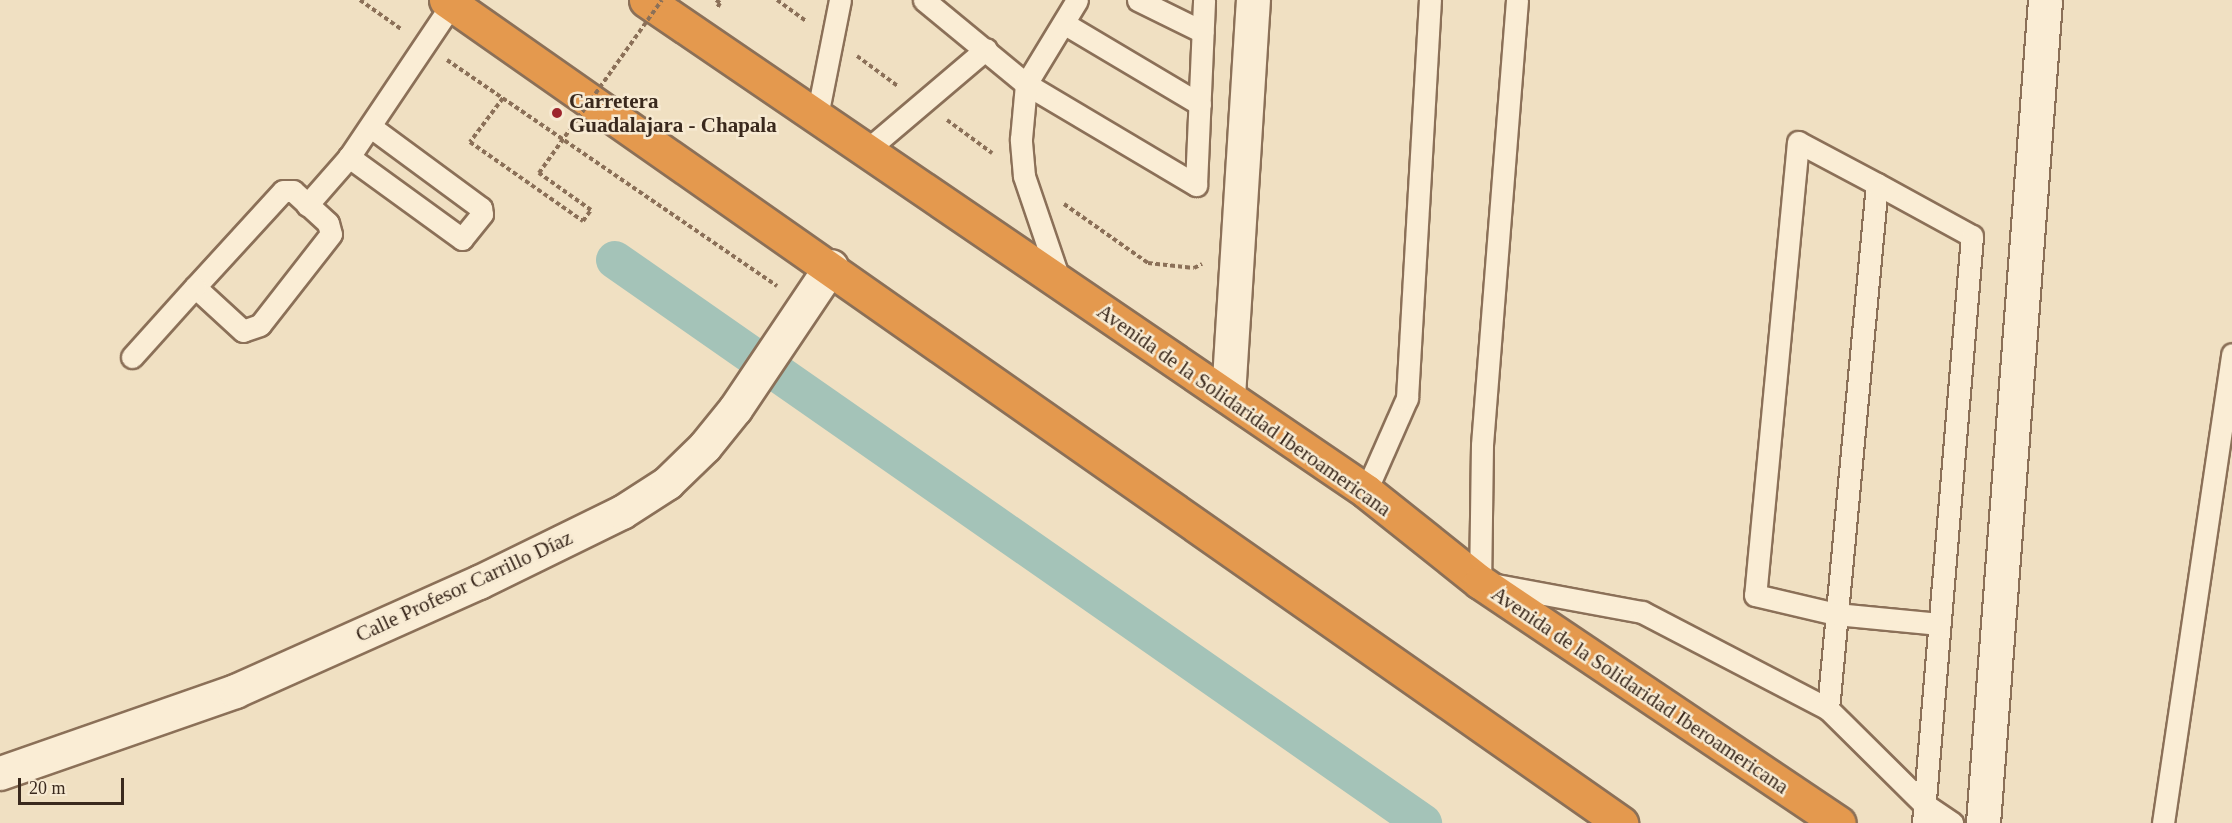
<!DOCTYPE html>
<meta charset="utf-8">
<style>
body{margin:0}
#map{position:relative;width:2232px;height:823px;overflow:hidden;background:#f0e0c2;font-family:Georgia,serif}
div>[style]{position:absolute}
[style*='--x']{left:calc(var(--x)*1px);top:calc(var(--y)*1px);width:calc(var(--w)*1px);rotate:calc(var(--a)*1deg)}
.canal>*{height:38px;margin:-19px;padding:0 19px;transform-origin:19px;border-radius:19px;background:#a4c3b8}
.path>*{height:4px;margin-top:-2px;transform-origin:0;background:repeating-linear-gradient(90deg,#8b7058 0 4.5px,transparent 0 7.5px)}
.roads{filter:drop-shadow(2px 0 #8b7058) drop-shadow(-2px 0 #8b7058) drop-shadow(0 2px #8b7058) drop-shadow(0 -2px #8b7058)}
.lane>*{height:21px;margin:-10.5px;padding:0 10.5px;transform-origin:10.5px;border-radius:10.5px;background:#faedd5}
.street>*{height:33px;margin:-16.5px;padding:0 16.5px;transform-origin:16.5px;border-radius:16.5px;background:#faedd5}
.secondary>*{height:33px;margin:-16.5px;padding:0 16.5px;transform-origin:16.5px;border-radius:16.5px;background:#faedd5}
.highway>*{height:33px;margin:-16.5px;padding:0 16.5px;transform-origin:16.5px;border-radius:16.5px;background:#e4994e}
.path-bridge>*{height:4px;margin-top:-2px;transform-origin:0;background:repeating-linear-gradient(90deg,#8b7058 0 4.5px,transparent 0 7.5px)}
.dots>*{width:16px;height:16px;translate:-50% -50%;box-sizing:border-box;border:3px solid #f7ead2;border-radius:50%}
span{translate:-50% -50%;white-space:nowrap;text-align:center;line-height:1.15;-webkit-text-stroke:5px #f7ead2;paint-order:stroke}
.poi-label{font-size:21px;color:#3a291d;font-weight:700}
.left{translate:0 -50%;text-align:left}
.street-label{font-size:21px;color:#3a291d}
.scale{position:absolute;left:18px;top:778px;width:106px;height:27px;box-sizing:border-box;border:3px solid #3a291d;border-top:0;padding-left:8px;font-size:18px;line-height:21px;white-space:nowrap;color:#3a291d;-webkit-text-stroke:4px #f7ead2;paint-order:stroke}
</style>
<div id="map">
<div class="canal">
<i style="--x:615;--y:260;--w:985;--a:34.87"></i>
</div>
<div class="path">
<i style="--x:360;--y:0;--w:50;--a:35.3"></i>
<i style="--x:716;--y:0;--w:5;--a:37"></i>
<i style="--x:720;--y:3;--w:6;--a:121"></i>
<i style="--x:777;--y:0;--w:36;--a:36"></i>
<i style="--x:857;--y:56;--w:52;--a:36.4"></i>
<i style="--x:447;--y:60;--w:400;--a:34.4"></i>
<i style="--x:503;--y:98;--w:55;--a:126.9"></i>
<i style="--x:470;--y:142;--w:138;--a:35"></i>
<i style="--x:583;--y:221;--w:14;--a:-54"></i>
<i style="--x:591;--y:210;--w:64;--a:-144.6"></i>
<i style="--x:947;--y:120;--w:56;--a:36.3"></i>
<i style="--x:1064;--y:204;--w:103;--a:35.1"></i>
<i style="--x:1148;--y:263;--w:46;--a:6.2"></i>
<i style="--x:1194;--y:268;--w:9;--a:-27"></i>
</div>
<div class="roads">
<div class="lane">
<i style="--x:924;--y:0;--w:132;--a:39.5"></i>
<i style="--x:1026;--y:84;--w:198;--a:30.7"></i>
<i style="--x:1196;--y:185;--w:185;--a:-87.5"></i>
<i style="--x:1138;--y:0;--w:72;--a:26.2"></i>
<i style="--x:1517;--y:0;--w:446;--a:94.5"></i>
<i style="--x:1482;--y:445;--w:137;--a:90.8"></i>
<i style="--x:1480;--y:582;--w:165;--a:10.5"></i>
<i style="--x:1642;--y:612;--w:210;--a:27.5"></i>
<i style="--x:1828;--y:709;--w:527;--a:-84.67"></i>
<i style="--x:1877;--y:184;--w:108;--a:28.7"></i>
<i style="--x:1972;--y:236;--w:589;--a:94.77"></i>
<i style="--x:1065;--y:24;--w:157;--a:30.7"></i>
<i style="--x:817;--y:116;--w:118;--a:-78.8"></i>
<i style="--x:371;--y:127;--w:137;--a:36.4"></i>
<i style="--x:481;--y:208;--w:6;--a:81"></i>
<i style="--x:482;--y:214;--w:32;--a:129"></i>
<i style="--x:462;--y:239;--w:140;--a:-144"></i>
<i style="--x:349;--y:157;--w:184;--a:-56.1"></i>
<i style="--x:867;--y:150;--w:156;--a:-40.3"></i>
<i style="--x:1877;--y:184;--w:89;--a:-152"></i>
<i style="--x:1798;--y:142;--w:455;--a:95.4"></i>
<i style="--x:1755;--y:595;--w:83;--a:13.2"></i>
<i style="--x:1836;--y:614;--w:104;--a:5.5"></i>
<i style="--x:283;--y:191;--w:10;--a:0"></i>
<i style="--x:293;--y:191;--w:47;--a:42.4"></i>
<i style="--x:328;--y:223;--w:11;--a:75"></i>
<i style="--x:331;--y:234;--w:115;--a:128"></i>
<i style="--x:260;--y:325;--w:18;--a:161"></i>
<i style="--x:243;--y:331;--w:65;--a:-137.5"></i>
<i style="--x:195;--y:287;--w:130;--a:-47.5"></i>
<i style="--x:307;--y:205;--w:64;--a:-48.8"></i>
<i style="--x:1060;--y:282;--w:112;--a:-108.8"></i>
<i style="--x:1024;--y:176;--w:37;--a:-95"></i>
<i style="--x:1021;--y:139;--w:55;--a:-84.8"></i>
<i style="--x:1026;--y:84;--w:98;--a:-58.7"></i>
<i style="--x:132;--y:357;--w:94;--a:-48"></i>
<i style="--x:1366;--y:491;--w:102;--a:-66.2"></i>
<i style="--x:1407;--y:398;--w:399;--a:-86.7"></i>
<i style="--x:1828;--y:709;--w:135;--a:44.7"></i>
<i style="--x:1924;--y:804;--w:34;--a:34"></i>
<i style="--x:2163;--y:823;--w:474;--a:-81.6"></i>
</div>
<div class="street">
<i style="--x:1228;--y:396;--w:397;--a:-86.4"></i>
<i style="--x:1983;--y:823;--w:825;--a:-85.69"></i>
</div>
<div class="secondary">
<i style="--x:0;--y:773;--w:249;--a:-19.2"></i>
<i style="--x:235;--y:691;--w:267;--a:-24.1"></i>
<i style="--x:479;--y:582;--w:159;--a:-26.1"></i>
<i style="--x:622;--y:512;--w:54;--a:-32.8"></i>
<i style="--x:667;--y:483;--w:53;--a:-44.2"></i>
<i style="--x:705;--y:446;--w:48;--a:-51"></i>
<i style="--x:735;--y:409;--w:172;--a:-56.1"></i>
</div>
<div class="highway">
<i style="--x:446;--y:0;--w:1435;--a:35.01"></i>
<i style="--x:646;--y:0;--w:871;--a:34.29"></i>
<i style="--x:1366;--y:491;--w:146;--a:38.6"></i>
<i style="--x:1480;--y:582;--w:432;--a:33.9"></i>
</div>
</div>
<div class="path-bridge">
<i style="--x:539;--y:173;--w:212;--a:-54.6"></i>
</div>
<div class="dots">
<i style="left:557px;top:113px;background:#9d252c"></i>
</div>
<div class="poi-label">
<span class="left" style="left:569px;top:113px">Carretera<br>Guadalajara - Chapala</span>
</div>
<div class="street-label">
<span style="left:1244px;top:410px;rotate:35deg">Avenida de la Solidaridad Iberoamericana</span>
<span style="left:464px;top:586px;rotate:-25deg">Calle Profesor Carrillo Díaz</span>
<span style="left:1640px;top:690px;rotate:34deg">Avenida de la Solidaridad Iberoamericana</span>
</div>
<div class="scale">20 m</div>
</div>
